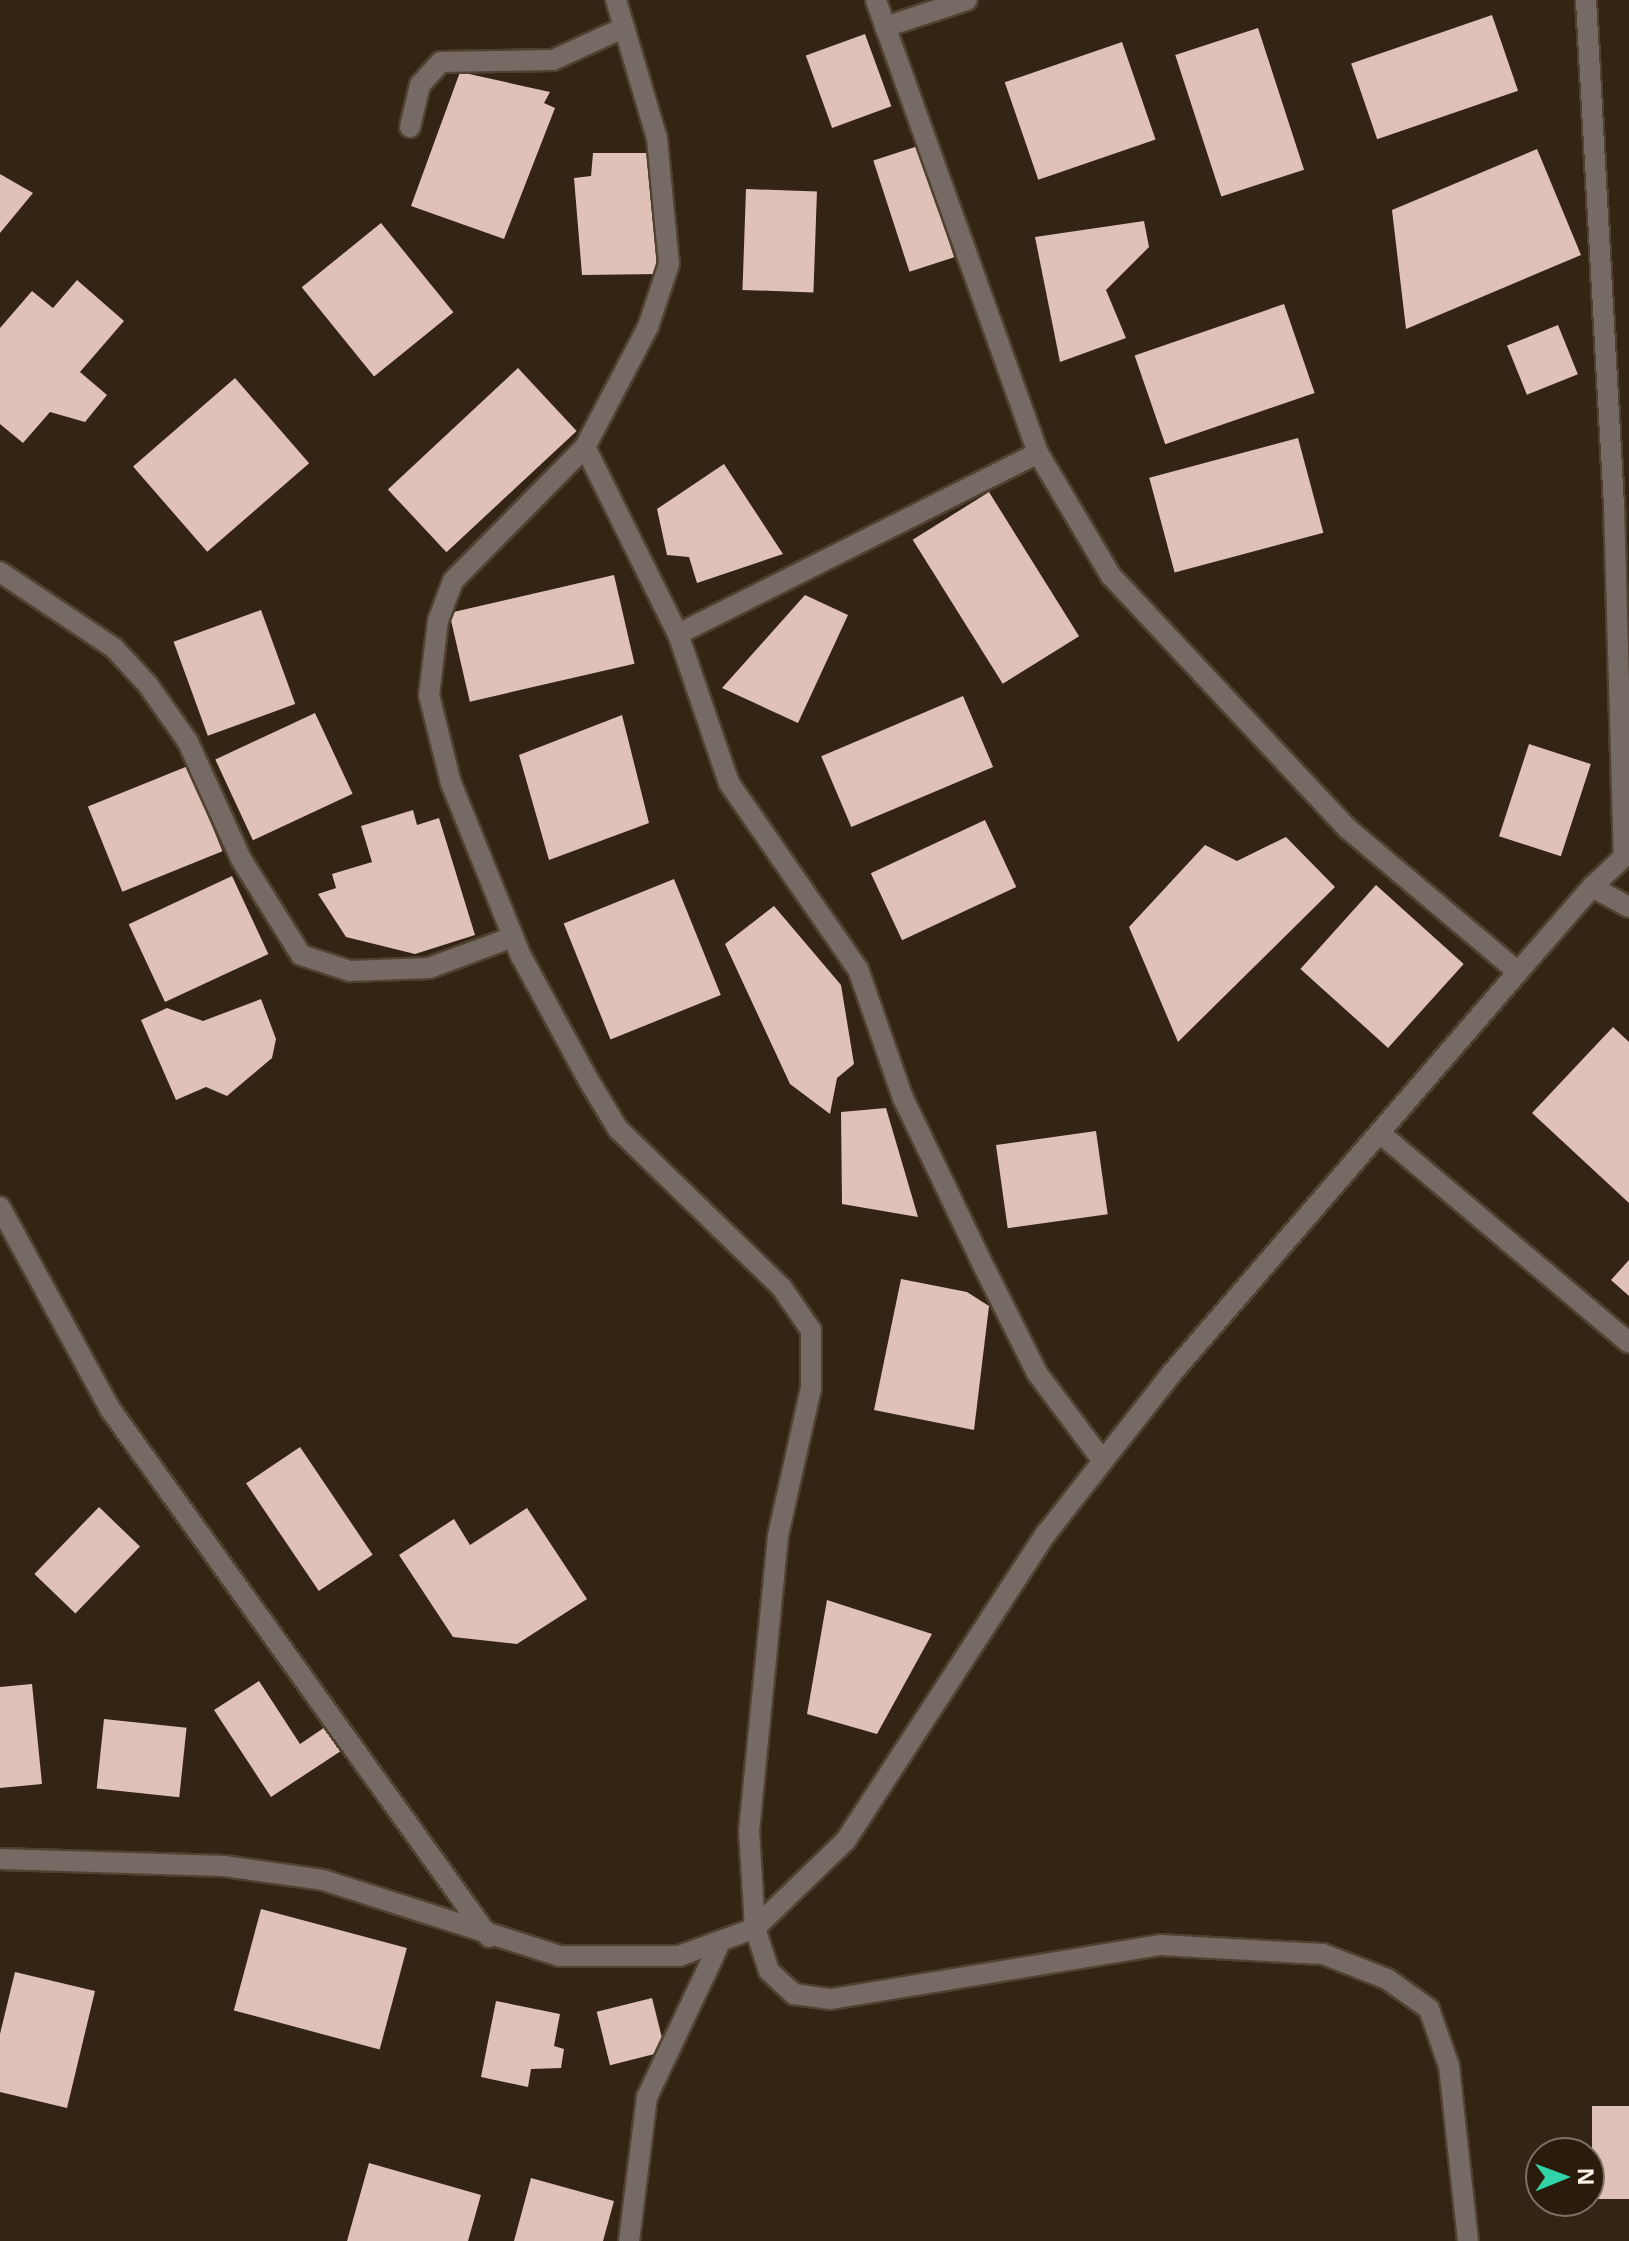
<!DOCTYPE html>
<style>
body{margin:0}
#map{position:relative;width:1629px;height:2241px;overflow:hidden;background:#342413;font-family:"Noto Sans",sans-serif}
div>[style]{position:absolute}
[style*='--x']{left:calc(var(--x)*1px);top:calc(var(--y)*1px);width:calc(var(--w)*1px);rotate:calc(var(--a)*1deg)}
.building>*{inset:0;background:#dfc1b7;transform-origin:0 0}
.roads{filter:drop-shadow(2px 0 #504130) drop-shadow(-2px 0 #504130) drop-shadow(0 2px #504130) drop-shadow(0 -2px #504130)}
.minor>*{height:20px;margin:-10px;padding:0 10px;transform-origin:10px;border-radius:10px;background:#766a65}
.tertiary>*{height:20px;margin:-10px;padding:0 10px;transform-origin:10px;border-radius:10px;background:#766a65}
span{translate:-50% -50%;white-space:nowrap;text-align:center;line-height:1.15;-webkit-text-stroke:8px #2a1b0a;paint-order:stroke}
.north{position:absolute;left:1525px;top:2137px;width:80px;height:80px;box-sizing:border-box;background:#2a1b0a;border:2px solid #7e7062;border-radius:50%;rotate:89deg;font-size:22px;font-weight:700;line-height:32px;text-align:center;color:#fbf0e5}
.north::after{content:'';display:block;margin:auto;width:28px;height:36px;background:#31d4a9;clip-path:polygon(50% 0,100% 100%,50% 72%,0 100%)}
</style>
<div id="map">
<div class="building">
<i style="left:1492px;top:15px;width:80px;height:149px;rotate:71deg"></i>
<i style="left:1258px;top:28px;width:149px;height:87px;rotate:72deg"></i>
<i style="left:865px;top:34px;width:77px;height:63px;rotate:70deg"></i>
<i style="left:1122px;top:42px;width:103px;height:124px;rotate:71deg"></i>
<i style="clip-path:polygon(460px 72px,550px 92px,544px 103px,555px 108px,504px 239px,411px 206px)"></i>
<i style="left:918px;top:146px;width:117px;height:47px;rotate:72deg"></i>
<i style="clip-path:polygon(1537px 149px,1581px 255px,1406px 329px,1392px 210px)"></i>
<i style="clip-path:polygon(593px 153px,648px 153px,659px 274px,582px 275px,574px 178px,591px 176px)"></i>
<i style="clip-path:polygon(0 174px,33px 193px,0 233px)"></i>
<i style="left:746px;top:189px;width:71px;height:101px;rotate:2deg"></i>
<i style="clip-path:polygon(1144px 221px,1149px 247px,1106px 290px,1126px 338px,1060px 362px,1035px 237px)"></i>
<i style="left:381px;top:223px;width:115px;height:102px;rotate:51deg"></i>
<i style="clip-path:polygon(77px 280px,124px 321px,80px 372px,107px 395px,85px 422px,50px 412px,23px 443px,0 424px,0 328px,32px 291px,53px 308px)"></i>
<i style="left:1284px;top:304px;width:94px;height:158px;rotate:71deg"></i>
<i style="left:1558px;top:325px;width:53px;height:55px;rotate:68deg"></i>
<i style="left:518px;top:368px;width:86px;height:178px;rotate:47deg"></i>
<i style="left:235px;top:378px;width:113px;height:135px;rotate:49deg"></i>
<i style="left:1298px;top:438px;width:98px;height:154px;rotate:75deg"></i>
<i style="clip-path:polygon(724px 464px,783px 554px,697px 583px,689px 557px,667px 555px,657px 509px)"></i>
<i style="left:989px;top:492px;width:170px;height:90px;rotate:58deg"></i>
<i style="left:614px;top:575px;width:91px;height:169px;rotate:77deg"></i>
<i style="clip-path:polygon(805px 595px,848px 615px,798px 723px,722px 688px)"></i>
<i style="left:261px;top:610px;width:100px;height:93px;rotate:70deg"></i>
<i style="left:963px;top:696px;width:77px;height:154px;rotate:67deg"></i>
<i style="left:315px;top:713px;width:89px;height:110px;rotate:65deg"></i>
<i style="clip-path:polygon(622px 715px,649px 823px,549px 860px,519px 755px)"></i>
<i style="left:1529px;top:744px;width:65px;height:97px;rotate:18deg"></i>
<i style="left:188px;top:766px;width:92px;height:108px;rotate:68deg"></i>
<i style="clip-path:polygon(413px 810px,417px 825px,439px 818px,475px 935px,415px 954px,346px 937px,318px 894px,336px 888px,332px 874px,372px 862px,361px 826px)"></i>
<i style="left:985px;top:820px;width:74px;height:126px;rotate:65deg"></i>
<i style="clip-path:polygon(1286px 837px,1335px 887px,1178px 1042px,1129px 927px,1205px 845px,1237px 861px)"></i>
<i style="left:232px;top:876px;width:86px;height:114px;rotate:65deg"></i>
<i style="left:674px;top:879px;width:125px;height:119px;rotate:68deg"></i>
<i style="left:1376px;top:885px;width:118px;height:113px;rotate:42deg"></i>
<i style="clip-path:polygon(774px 906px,841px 985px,854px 1064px,837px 1078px,830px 1114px,790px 1084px,725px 944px)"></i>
<i style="clip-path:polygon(261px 999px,276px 1039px,272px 1058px,227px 1096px,206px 1087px,176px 1100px,141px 1020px,167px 1008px,203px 1021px)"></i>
<i style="clip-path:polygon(1613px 1027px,1629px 1042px,1629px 1203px,1532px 1113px)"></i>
<i style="clip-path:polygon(886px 1108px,918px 1217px,842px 1204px,841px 1112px)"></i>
<i style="left:1096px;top:1131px;width:84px;height:101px;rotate:82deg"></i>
<i style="clip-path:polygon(1629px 1260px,1629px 1296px,1611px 1280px)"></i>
<i style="clip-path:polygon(901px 1279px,967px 1292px,989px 1306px,974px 1430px,874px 1410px)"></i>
<i style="left:300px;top:1447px;width:130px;height:65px;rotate:56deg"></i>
<i style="left:99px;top:1507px;width:57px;height:93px;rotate:44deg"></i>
<i style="clip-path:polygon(527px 1508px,587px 1599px,517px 1644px,453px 1637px,399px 1555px,454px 1519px,470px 1545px)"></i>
<i style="clip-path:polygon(827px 1600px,932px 1634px,877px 1734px,807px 1714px)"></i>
<i style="clip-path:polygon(259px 1681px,300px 1744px,334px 1721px,350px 1745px,271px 1797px,214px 1710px)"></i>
<i style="clip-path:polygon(32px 1684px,42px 1784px,0 1788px,0 1687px)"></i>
<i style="left:104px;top:1719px;width:83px;height:70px;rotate:6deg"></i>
<i style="left:261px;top:1909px;width:151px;height:105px;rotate:15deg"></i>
<i style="clip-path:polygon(15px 1972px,95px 1991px,67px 2108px,0 2092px,0 2034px)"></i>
<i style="left:652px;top:1998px;width:55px;height:57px;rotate:76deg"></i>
<i style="clip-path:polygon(496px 2001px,560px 2014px,554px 2046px,564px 2049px,561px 2068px,531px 2069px,528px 2087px,481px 2077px)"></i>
<i style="left:1629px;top:2106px;width:93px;height:37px;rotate:90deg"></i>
<i style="clip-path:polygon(369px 2163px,481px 2195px,468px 2241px,347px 2241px)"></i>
<i style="clip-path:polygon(531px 2178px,614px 2201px,603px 2241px,514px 2241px)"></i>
</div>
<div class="roads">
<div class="minor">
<i style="--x:616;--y:0;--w:144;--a:73.5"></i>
<i style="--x:657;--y:138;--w:127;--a:84.6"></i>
<i style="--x:669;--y:264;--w:66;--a:108.4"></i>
<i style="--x:648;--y:327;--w:136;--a:117.7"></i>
<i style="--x:585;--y:447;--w:188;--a:134.6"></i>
<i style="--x:453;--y:581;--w:43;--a:110.6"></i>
<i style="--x:438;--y:621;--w:75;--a:96.9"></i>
<i style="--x:429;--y:695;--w:91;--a:76"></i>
<i style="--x:451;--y:783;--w:187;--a:68"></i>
<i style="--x:521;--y:956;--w:142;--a:61.5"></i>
<i style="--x:589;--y:1081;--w:56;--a:58.9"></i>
<i style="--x:618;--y:1129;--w:228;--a:44.1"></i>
<i style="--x:782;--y:1288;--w:51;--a:55.4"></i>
<i style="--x:811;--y:1330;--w:58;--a:90"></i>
<i style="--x:811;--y:1388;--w:152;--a:102.6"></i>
<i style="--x:778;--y:1536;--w:295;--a:95.6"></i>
<i style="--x:749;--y:1830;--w:98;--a:86.5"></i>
<i style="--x:755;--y:1928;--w:45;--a:72"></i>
<i style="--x:769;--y:1971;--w:34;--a:43"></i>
<i style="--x:794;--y:1994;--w:37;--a:8"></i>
<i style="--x:831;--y:1999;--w:333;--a:-9.3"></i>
<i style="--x:1160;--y:1945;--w:163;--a:3.2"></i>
<i style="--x:1323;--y:1954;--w:69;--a:21.3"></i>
<i style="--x:1387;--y:1979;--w:52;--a:35.5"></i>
<i style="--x:1429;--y:2009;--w:60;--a:70.7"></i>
<i style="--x:1449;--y:2066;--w:176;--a:83.8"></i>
<i style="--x:1586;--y:0;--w:506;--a:86.83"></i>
<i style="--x:1614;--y:505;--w:352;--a:88.4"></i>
<i style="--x:885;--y:27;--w:86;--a:-18.2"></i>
<i style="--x:410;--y:127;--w:43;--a:-76.6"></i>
<i style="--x:420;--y:85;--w:31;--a:-48"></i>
<i style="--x:441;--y:62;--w:112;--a:-1"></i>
<i style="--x:553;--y:60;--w:75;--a:-24.5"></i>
<i style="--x:585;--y:447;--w:209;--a:63.6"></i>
<i style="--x:1038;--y:453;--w:403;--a:153.3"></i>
<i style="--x:678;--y:634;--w:157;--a:71.1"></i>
<i style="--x:729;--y:783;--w:226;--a:55.3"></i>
<i style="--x:858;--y:969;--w:137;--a:70.8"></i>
<i style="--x:903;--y:1098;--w:178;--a:64.4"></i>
<i style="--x:980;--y:1259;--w:127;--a:63.4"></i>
<i style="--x:1037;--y:1373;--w:109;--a:53.2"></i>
<i style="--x:0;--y:572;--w:137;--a:33.7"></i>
<i style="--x:114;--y:648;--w:50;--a:47.4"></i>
<i style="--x:148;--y:685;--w:70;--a:54.9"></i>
<i style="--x:188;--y:742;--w:128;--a:65.6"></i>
<i style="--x:241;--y:859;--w:113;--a:58"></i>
<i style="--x:301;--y:955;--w:52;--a:18.1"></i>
<i style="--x:350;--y:971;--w:79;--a:-2.2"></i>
<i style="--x:429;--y:968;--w:90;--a:-20.3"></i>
<i style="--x:1592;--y:887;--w:51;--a:-43.4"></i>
<i style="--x:1518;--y:972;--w:113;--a:-49"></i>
<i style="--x:1592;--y:887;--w:42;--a:28.4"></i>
<i style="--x:1381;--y:1134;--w:324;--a:40.1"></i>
<i style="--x:629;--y:2241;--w:145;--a:-82.9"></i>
<i style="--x:647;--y:2097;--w:166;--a:-64.7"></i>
</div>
<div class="tertiary">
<i style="--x:0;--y:1207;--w:230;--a:61.4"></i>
<i style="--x:110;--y:1409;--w:650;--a:54.33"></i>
<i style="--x:0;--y:1859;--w:224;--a:1.8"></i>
<i style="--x:224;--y:1866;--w:100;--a:8"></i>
<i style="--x:323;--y:1880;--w:249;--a:17.8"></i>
<i style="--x:560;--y:1956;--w:119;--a:0"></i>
<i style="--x:679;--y:1956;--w:81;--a:-20.2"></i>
<i style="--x:755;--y:1928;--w:127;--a:-44"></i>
<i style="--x:846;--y:1840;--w:364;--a:-56.9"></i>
<i style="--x:1045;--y:1535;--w:206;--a:-51.9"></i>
<i style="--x:1172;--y:1373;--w:530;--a:-49.21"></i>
<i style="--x:1518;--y:972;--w:222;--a:-139.9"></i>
<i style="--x:1348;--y:829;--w:347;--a:-133.1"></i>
<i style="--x:1111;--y:576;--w:143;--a:-120.7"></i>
<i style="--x:1038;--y:453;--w:481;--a:-109.7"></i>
</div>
</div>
<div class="north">N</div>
</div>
